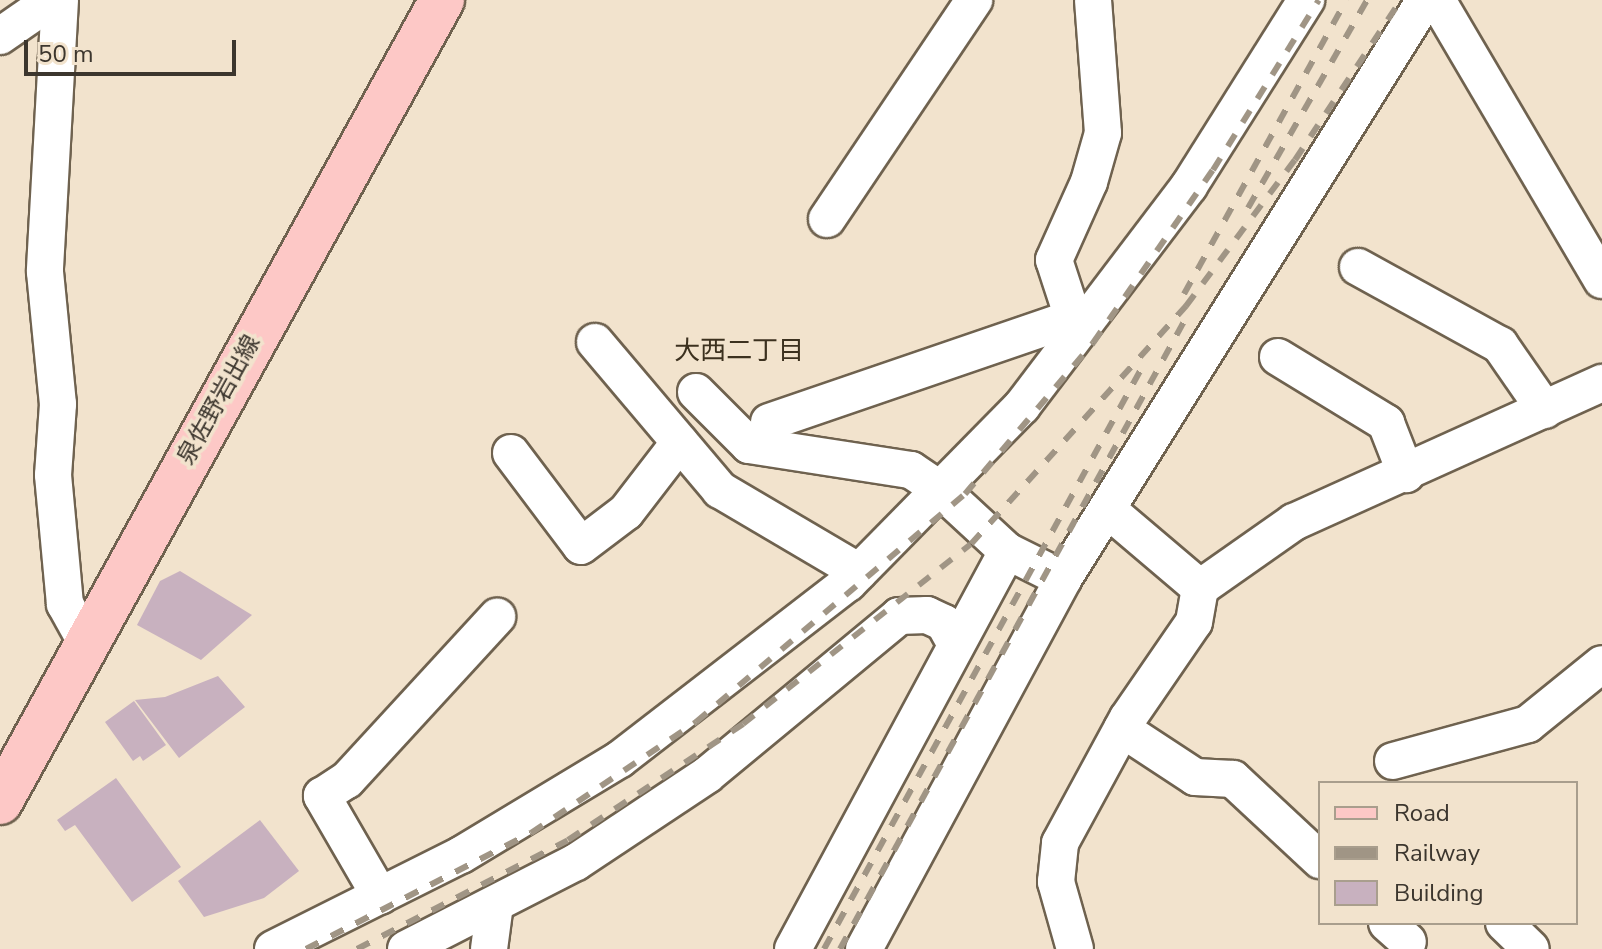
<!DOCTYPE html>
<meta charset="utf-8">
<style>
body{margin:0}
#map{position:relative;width:1602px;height:949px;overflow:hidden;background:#f2e3cd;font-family:"Nunito Sans","Noto Sans JP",sans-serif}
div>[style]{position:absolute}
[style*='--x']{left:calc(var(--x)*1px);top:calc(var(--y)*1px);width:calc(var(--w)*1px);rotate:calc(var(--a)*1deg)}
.building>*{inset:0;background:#c8b1bf}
.roads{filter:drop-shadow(2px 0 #6f624f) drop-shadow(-2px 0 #6f624f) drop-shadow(0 2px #6f624f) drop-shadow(0 -2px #6f624f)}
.minor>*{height:36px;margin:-18px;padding:0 18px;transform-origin:18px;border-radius:18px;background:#fff}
.major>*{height:44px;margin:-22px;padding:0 22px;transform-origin:22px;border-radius:22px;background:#fdc8c6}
.rail>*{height:6px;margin-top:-3px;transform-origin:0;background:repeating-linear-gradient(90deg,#a09585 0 14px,transparent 0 28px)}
span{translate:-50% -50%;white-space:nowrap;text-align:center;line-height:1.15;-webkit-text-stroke:7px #f2e3cd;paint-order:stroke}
.street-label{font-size:24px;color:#3c362e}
.neighbourhood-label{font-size:26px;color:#3c311f}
.legend{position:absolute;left:1318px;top:781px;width:260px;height:144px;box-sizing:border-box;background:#f2e3cd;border:2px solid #a99e8d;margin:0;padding:10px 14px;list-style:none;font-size:24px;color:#3c362e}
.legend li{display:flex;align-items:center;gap:16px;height:40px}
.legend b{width:40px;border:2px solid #a99e8d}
.scale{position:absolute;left:24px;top:40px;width:212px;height:36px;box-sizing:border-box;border:4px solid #3c362e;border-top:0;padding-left:10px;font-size:24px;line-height:28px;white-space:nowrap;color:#3c362e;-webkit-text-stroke:6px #f2e3cd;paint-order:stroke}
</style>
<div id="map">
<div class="building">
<i style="clip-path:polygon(180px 571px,252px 615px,201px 660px,137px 625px,160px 581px)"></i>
<i style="clip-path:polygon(218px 676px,245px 707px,179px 758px,135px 700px,165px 697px)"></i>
<i style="clip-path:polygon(134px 701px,166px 745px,143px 761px,140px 756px,133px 761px,105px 722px)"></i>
<i style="clip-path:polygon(116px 778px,181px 867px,132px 902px,75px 825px,65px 831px,57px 820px)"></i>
<i style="clip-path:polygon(260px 820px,299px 871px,264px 898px,204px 917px,178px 881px)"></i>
</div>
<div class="roads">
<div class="minor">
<i style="--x:60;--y:0;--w:272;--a:93.2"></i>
<i style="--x:45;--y:272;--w:133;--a:84.4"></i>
<i style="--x:58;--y:404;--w:71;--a:94"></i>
<i style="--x:53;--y:475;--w:130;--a:84.7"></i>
<i style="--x:65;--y:604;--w:43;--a:61.1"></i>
<i style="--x:1437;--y:0;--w:325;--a:59.5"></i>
<i style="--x:0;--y:36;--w:63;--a:-34.7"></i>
<i style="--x:827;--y:219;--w:264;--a:-56.1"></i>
<i style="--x:1358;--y:267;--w:162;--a:28.8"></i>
<i style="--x:1500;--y:345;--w:79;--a:55.3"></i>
<i style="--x:1085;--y:323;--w:13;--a:-157"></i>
<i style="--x:1073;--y:318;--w:61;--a:-108.1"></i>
<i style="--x:1054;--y:260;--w:85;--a:-65.8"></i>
<i style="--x:1089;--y:182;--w:51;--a:-74.1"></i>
<i style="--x:1103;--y:133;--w:133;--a:-94.3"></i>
<i style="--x:595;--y:342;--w:194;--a:49.8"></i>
<i style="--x:720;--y:490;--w:161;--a:30.5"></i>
<i style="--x:1278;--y:357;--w:127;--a:31.4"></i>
<i style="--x:1386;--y:423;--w:55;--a:68.6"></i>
<i style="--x:696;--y:392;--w:75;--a:45"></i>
<i style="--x:749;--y:445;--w:164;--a:8.8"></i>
<i style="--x:911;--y:470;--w:37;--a:34"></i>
<i style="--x:942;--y:491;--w:88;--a:42.7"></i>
<i style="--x:1007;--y:551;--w:63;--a:26.6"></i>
<i style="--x:769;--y:422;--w:321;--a:-18.9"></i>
<i style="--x:511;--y:453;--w:116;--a:53"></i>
<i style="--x:581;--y:546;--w:56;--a:-37.1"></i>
<i style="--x:626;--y:512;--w:88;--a:-52.4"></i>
<i style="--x:1107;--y:509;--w:122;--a:40.3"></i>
<i style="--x:1122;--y:729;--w:87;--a:33.3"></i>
<i style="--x:1195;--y:777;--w:38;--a:3"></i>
<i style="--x:1233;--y:779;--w:119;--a:43"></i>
<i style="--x:1393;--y:761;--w:140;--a:-15.3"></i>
<i style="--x:1528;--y:724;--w:95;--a:-39"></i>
<i style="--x:380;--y:896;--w:116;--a:-120.1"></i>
<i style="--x:322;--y:796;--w:30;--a:-33"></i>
<i style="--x:347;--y:780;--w:222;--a:-47.4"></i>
<i style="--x:1387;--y:923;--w:28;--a:42"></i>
<i style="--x:1504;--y:923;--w:37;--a:44"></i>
<i style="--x:273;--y:949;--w:210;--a:-26.6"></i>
<i style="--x:461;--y:855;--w:186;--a:-31.1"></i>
<i style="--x:620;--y:759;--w:288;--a:-37.7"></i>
<i style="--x:848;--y:583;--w:248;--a:-45.5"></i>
<i style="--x:1022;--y:406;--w:276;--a:-52.8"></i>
<i style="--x:1189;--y:186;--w:220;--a:-57.8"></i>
<i style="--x:406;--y:949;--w:191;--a:-27.1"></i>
<i style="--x:576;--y:862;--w:157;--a:-33.6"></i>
<i style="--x:707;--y:775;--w:249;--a:-39.6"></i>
<i style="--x:899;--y:616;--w:28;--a:-2"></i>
<i style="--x:927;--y:615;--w:19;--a:25"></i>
<i style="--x:944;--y:623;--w:25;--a:61"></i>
<i style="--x:489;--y:949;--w:45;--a:-82.4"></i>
<i style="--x:793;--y:949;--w:452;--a:-61.7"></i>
<i style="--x:864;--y:949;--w:420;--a:-61.7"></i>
<i style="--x:1063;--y:579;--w:683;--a:-57.99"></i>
<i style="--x:1075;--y:949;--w:70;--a:-105.8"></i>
<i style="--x:1056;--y:882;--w:39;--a:-84"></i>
<i style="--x:1060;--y:843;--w:142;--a:-61.5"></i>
<i style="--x:1128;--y:718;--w:116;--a:-55.5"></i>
<i style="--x:1194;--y:622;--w:35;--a:-80"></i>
<i style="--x:1200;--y:588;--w:115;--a:-35.1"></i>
<i style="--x:1294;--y:522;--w:338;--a:-24.3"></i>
</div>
<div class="major">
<i style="--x:0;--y:802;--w:916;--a:-61.14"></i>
</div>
</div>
<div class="rail">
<i style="--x:1248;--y:208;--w:240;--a:-60.2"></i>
<i style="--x:1184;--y:294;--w:336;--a:-61.1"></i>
<i style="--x:306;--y:949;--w:253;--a:-27.3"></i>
<i style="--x:531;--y:833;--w:199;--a:-33.9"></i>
<i style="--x:696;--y:722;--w:353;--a:-40.3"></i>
<i style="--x:965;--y:494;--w:198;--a:-49.7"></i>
<i style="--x:1093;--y:343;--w:211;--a:-55.3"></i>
<i style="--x:1213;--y:170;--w:200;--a:-58.1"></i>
<i style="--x:357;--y:949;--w:237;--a:-27.3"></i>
<i style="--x:568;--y:840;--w:210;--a:-33.5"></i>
<i style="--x:743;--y:724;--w:290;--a:-38.3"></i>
<i style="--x:971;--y:544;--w:321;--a:-47.9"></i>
<i style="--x:1186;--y:306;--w:182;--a:-53.3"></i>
<i style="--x:1295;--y:160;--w:192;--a:-56.5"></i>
<i style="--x:824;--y:949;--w:659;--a:-61.33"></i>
<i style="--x:840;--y:949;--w:722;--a:-61.27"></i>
</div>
<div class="street-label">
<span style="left:219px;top:400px;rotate:-61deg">泉佐野岩出線</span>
</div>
<div class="neighbourhood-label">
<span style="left:739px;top:351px">大西二丁目</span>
</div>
<ul class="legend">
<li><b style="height:10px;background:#fdc8c6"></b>Road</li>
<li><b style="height:10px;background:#a09585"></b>Railway</li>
<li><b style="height:22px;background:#c8b1bf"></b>Building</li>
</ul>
<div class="scale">50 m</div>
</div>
